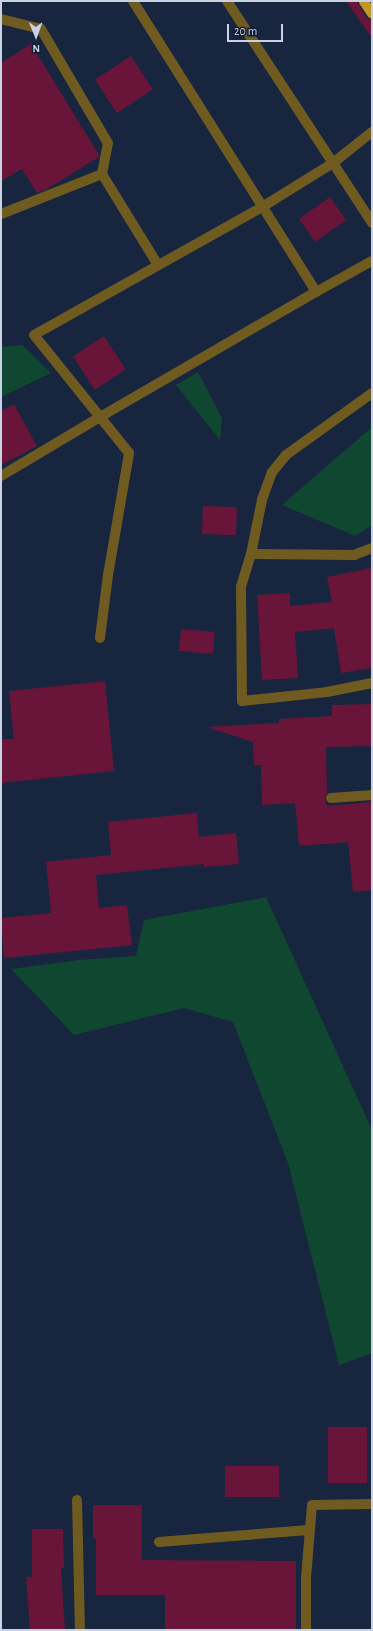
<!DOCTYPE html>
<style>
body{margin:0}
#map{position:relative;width:373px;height:1631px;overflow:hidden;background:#17263e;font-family:"Alegreya Sans",sans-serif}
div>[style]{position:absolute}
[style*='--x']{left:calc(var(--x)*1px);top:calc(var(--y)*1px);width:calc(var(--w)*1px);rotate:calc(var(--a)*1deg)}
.green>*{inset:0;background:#104730}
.building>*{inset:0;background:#681539;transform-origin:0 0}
.minor>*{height:10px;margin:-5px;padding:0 5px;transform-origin:5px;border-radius:5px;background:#6f5b20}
.trunk>*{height:11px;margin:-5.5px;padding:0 5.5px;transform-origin:5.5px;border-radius:5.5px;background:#be9a22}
.rail>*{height:4.5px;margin-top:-2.25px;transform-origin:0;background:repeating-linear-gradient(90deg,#0e1c33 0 9px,#7b879b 0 18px);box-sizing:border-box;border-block:1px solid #7b879b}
span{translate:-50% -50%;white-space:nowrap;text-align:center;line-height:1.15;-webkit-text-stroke:3px #0e1c33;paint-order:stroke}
.frame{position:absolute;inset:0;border:2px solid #c8d2e2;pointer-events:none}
.north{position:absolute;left:16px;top:16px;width:40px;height:40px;-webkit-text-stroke:3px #0e1c33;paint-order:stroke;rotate:179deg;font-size:11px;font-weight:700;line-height:16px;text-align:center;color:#c8d2e2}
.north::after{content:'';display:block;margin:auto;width:14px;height:18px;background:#c8d2e2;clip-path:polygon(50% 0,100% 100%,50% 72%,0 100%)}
.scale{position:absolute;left:227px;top:24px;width:56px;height:18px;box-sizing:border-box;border:2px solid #c8d2e2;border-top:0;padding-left:5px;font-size:12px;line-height:14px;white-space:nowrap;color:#c8d2e2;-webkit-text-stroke:3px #0e1c33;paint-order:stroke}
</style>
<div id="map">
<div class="green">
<i style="clip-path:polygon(22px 345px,51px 373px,1px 397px,1px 347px)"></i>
<i style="clip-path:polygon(198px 372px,222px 418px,220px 440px,176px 385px)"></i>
<i style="clip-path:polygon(372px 427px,372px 525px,355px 536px,282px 505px)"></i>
<i style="clip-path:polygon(266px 897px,372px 1130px,372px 1353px,339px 1365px,288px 1163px,233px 1022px,184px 1008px,74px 1035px,11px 969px,80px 960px,136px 956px,144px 920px)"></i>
</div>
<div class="building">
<i style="clip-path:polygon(346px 1px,357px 1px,366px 17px,372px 20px,372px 38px)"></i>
<i style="clip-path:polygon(31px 44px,99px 155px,99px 157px,47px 189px,37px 193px,22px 169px,1px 181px,1px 63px)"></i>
<i style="left:131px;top:56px;width:40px;height:43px;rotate:57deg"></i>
<i style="left:330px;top:197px;width:28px;height:38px;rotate:55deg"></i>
<i style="left:104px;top:336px;width:40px;height:37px;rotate:57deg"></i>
<i style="clip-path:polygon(14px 404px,37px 446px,1px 465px,1px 411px)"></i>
<i style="left:203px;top:506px;width:34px;height:28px;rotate:2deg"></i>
<i style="clip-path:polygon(372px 568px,372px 668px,341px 673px,334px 628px,295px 632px,298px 678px,262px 680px,257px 595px,290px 593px,290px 606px,332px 602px,327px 577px)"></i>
<i style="left:181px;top:629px;width:34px;height:22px;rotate:5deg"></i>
<i style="clip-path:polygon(105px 681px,114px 771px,1px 783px,1px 739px,14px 739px,9px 691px)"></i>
<i style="clip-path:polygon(372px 704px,372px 746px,326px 747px,327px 793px,325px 798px,327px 806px,372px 802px,372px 890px,353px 892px,348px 842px,299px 846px,295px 803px,262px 805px,261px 765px,254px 765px,253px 742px,209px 728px,209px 727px,279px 723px,279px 719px,332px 716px,332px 705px)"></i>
<i style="clip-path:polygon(197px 813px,199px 837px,236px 833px,239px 864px,204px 867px,204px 864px,96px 875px,99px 908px,127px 905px,132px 945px,4px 958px,1px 918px,51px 913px,46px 862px,111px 855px,108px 822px)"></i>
<i style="left:328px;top:1427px;width:39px;height:56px"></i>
<i style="left:225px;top:1466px;width:54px;height:31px"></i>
<i style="clip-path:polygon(93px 1505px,142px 1505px,142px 1560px,296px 1561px,296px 1630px,165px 1630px,165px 1595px,96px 1595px,96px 1538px,93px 1538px)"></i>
<i style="clip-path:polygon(32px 1529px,63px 1529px,64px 1568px,61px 1568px,65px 1630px,30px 1630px,26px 1577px,32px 1577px)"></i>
</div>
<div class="minor">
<i style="--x:133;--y:1;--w:344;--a:57.8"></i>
<i style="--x:316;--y:292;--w:64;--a:-29"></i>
<i style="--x:227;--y:1;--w:265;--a:56.8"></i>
<i style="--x:1;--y:19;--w:41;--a:14"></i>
<i style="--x:41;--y:29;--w:132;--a:59.6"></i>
<i style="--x:108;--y:143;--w:32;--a:101"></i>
<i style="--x:102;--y:174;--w:107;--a:58.4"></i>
<i style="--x:1;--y:214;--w:109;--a:-21.6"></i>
<i style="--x:372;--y:393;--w:106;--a:144.2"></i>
<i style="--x:286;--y:455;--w:22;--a:129"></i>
<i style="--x:272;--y:472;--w:30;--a:110"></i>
<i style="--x:262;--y:500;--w:55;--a:101.5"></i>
<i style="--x:251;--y:554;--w:34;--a:107"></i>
<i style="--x:241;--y:587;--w:114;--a:89.5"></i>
<i style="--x:242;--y:701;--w:85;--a:-6"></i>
<i style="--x:327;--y:692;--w:46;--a:-11.3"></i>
<i style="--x:1;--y:476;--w:115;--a:-30.8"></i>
<i style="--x:100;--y:417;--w:250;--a:-30.1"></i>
<i style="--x:251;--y:554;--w:103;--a:0.6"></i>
<i style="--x:354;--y:555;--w:19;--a:-21"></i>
<i style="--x:100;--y:638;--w:64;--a:-82.8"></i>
<i style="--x:108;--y:575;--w:124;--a:-80.2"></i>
<i style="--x:129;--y:453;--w:151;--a:-128.8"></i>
<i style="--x:34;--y:335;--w:261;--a:-29.3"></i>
<i style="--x:262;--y:207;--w:84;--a:-31.8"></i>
<i style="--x:333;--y:163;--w:50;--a:-38.5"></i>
<i style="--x:331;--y:798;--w:41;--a:-4.2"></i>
<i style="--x:77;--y:1500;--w:130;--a:88.7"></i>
<i style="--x:159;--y:1542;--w:150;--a:-4.6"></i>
<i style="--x:306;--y:1630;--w:52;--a:-90"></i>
<i style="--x:306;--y:1578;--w:73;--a:-85.3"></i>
<i style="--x:312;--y:1505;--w:60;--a:-1"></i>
</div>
<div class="trunk">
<i style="--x:364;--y:1;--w:14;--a:56"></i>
</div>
<div class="rail">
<i style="--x:371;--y:1;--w:1;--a:45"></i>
</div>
<div class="frame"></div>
<div class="north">N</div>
<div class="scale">20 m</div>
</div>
